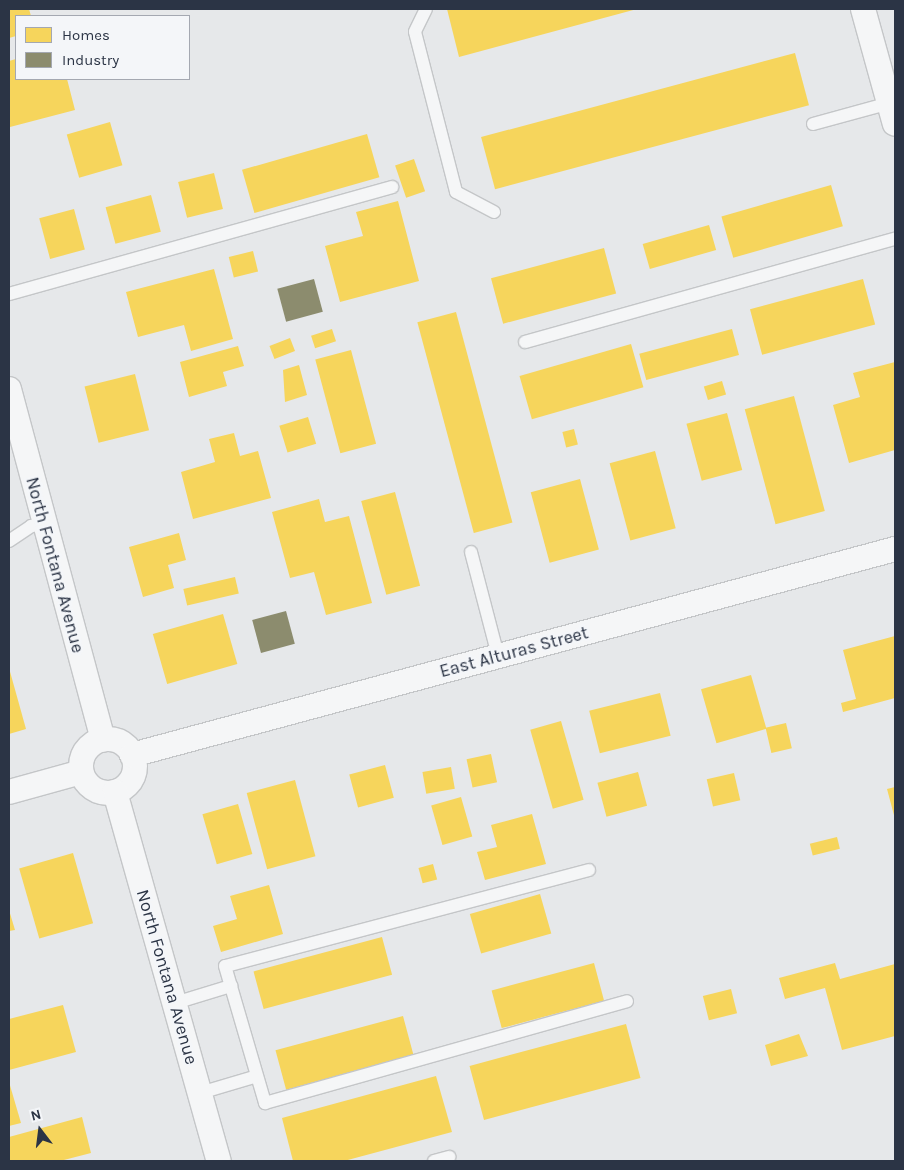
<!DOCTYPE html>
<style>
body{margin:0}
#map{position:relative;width:904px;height:1170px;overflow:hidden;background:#e6e8ea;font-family:Karla,sans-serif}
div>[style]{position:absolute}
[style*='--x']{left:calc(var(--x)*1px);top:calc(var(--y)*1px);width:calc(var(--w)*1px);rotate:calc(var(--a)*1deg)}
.homes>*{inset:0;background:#f6d55c;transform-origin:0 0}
.industry>*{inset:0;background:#8c8c6e;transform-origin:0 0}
.roads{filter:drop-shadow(1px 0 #c4c6c8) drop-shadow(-1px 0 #c4c6c8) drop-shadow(0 1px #c4c6c8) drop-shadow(0 -1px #c4c6c8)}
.service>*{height:12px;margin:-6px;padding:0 6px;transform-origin:6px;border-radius:6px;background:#f5f6f7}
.minor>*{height:24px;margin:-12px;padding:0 12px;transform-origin:12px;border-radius:12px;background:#f5f6f7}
.minor>.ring{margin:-12px;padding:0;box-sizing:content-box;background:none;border:24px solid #f5f6f7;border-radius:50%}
span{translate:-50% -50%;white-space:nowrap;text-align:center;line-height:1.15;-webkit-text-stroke:5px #f4f6f9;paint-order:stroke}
.street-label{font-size:18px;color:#2b3445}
.frame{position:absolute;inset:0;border:10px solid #2b3445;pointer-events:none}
.legend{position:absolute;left:15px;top:15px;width:175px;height:65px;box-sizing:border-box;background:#f4f6f9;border:1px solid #a4a8b1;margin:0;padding:6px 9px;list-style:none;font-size:15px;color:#2b3445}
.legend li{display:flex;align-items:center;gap:10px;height:25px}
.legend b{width:25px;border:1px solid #a4a8b1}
.north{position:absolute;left:15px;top:1105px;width:50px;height:50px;-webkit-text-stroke:4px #f4f6f9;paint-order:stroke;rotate:345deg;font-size:14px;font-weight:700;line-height:20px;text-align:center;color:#2b3445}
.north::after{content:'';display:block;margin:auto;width:18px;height:22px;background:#2b3445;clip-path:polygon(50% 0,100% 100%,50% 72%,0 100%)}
</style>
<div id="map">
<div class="homes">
<i style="clip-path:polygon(9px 9px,29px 9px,31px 16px,16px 16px,16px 36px,9px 38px)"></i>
<i style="clip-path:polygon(447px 9px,637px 9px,459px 57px)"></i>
<i style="left:795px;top:53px;width:54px;height:325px;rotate:75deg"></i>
<i style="clip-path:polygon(16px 59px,16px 79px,67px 79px,75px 110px,10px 127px,9px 61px)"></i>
<i style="left:110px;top:122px;width:45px;height:45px;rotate:74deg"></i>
<i style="left:367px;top:134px;width:45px;height:130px;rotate:74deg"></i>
<i style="left:414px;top:159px;width:34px;height:20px;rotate:71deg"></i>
<i style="left:214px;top:173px;width:37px;height:37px;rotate:76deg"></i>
<i style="left:831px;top:185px;width:43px;height:114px;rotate:74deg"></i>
<i style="left:151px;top:195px;width:38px;height:47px;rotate:75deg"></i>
<i style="clip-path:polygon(398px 201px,419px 281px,340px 302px,325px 246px,363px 236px,356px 212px)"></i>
<i style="left:74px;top:209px;width:42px;height:36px;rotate:75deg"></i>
<i style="left:709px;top:225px;width:26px;height:69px;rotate:74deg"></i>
<i style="left:604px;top:248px;width:47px;height:117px;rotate:75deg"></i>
<i style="left:253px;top:251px;width:21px;height:25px;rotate:76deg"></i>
<i style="clip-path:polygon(214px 269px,233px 339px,191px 351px,184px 325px,138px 337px,126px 292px)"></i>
<i style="left:863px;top:279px;width:47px;height:117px;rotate:75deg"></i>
<i style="left:456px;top:312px;width:218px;height:40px;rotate:75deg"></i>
<i style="left:332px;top:329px;width:13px;height:22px;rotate:72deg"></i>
<i style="left:732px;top:329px;width:27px;height:96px;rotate:75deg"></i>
<i style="left:290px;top:338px;width:14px;height:22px;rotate:69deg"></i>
<i style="left:631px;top:344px;width:45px;height:116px;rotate:74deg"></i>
<i style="clip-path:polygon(238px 346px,244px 366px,223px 372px,227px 386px,189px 397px,180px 362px)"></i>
<i style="left:351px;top:350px;width:97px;height:37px;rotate:75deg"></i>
<i style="clip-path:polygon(895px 362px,895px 450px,849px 463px,833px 405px,860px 397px,853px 373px)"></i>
<i style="clip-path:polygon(299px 365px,307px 395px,285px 402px,283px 370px)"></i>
<i style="left:135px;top:374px;width:58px;height:52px;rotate:76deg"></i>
<i style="left:722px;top:381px;width:14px;height:19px;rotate:73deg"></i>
<i style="left:794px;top:396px;width:119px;height:51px;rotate:75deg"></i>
<i style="left:727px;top:413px;width:59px;height:42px;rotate:75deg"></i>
<i style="left:308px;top:417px;width:28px;height:30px;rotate:73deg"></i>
<i style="left:574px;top:429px;width:16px;height:12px;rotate:76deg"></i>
<i style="clip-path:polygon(234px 433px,240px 456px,258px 451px,271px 498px,193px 519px,181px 472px,215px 462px,209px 439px)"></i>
<i style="left:655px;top:451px;width:80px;height:47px;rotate:75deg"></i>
<i style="left:580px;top:479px;width:73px;height:51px;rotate:75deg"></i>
<i style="left:395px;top:492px;width:97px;height:35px;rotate:75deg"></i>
<i style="clip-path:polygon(319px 499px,325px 522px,349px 516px,372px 603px,326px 615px,314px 572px,290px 578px,272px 512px)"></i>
<i style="clip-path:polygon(179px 533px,186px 560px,168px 565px,174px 588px,143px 597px,129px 547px)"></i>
<i style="left:235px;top:577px;width:17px;height:53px;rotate:77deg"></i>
<i style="left:223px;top:614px;width:52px;height:73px;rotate:74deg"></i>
<i style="clip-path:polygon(895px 636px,895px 698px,843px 712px,841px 703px,856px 699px,843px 650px)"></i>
<i style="clip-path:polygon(9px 668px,26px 729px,9px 734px)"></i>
<i style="left:751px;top:675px;width:56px;height:52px;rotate:74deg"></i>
<i style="left:660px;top:693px;width:44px;height:73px;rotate:76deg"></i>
<i style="left:561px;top:721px;width:82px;height:32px;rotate:74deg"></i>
<i style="left:786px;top:723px;width:26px;height:21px;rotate:77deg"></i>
<i style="left:491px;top:754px;width:29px;height:25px;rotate:78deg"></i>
<i style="left:385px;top:765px;width:34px;height:37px;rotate:75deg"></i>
<i style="left:451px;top:767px;width:22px;height:29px;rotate:80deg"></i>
<i style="left:638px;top:772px;width:35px;height:42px;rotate:75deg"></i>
<i style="left:734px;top:773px;width:28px;height:28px;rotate:77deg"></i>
<i style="left:295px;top:780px;width:79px;height:50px;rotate:75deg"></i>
<i style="clip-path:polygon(895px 787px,895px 819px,887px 789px)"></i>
<i style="left:461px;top:797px;width:41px;height:31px;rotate:74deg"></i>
<i style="left:238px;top:804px;width:52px;height:37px;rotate:74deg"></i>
<i style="clip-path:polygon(532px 814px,546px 864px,485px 880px,477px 852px,497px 847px,491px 825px)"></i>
<i style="left:837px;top:837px;width:12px;height:28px;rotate:76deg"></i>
<i style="left:73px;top:853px;width:73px;height:56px;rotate:74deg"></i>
<i style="left:433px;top:864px;width:16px;height:15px;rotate:75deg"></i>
<i style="clip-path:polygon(269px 885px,283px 934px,221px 952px,213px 926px,237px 919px,230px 896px)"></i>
<i style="left:540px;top:894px;width:41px;height:73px;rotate:74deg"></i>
<i style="clip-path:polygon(9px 910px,15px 930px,9px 931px)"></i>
<i style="left:382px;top:937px;width:39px;height:133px;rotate:75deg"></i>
<i style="left:594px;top:963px;width:39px;height:106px;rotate:75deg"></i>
<i style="clip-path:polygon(835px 963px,840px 979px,895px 964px,895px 1036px,842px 1050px,825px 988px,785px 999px,779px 978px)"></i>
<i style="left:731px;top:989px;width:25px;height:29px;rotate:76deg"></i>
<i style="clip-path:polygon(63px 1005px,76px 1052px,9px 1070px,9px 1019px)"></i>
<i style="left:403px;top:1016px;width:41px;height:132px;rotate:75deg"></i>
<i style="left:626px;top:1024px;width:56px;height:162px;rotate:75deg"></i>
<i style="clip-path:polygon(799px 1034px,808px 1056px,771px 1066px,765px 1045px)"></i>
<i style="clip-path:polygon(436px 1076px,452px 1132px,344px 1161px,293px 1161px,282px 1118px)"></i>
<i style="clip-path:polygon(9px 1082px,21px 1123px,9px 1126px)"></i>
<i style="clip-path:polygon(82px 1117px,91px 1153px,60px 1161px,9px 1161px,9px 1137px)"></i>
</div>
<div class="industry">
<i style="left:314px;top:279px;width:34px;height:38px;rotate:75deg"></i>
<i style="left:286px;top:611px;width:34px;height:35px;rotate:75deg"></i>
</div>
<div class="roads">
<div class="service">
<i style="--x:426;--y:9;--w:25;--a:116"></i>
<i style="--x:415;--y:32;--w:165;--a:75.6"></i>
<i style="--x:456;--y:192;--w:43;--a:27.8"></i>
<i style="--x:813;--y:124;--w:80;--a:-15.3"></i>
<i style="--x:9;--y:294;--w:398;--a:-15.6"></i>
<i style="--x:525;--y:342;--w:384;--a:-15.6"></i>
<i style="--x:9;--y:541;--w:27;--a:-34"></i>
<i style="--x:31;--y:526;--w:12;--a:-9"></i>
<i style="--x:471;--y:552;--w:107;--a:75.4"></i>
<i style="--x:589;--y:870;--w:376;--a:165.2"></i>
<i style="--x:225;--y:966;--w:143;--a:73.7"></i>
<i style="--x:265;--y:1103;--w:376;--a:-15.7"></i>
<i style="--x:175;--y:1003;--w:59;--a:-16.9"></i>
<i style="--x:200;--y:1093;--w:59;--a:-16.6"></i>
<i style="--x:434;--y:1161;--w:16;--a:-15"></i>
</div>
<div class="minor">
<i style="--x:863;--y:9;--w:119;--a:74.5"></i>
<i style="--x:9;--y:389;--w:363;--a:75"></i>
<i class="ring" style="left:81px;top:739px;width:30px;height:30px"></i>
<i style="--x:132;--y:755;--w:790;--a:-15.11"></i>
<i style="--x:9;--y:792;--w:75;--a:-15.5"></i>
<i style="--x:115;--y:792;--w:383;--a:74.3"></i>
</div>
</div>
<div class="street-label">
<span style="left:55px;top:565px;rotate:75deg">North Fontana Avenue</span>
<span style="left:514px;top:652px;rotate:-15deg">East Alturas Street</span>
<span style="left:167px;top:977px;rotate:74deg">North Fontana Avenue</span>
</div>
<div class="frame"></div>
<ul class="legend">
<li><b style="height:14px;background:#f6d55c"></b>Homes</li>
<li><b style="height:14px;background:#8c8c6e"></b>Industry</li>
</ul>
<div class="north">N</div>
</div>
